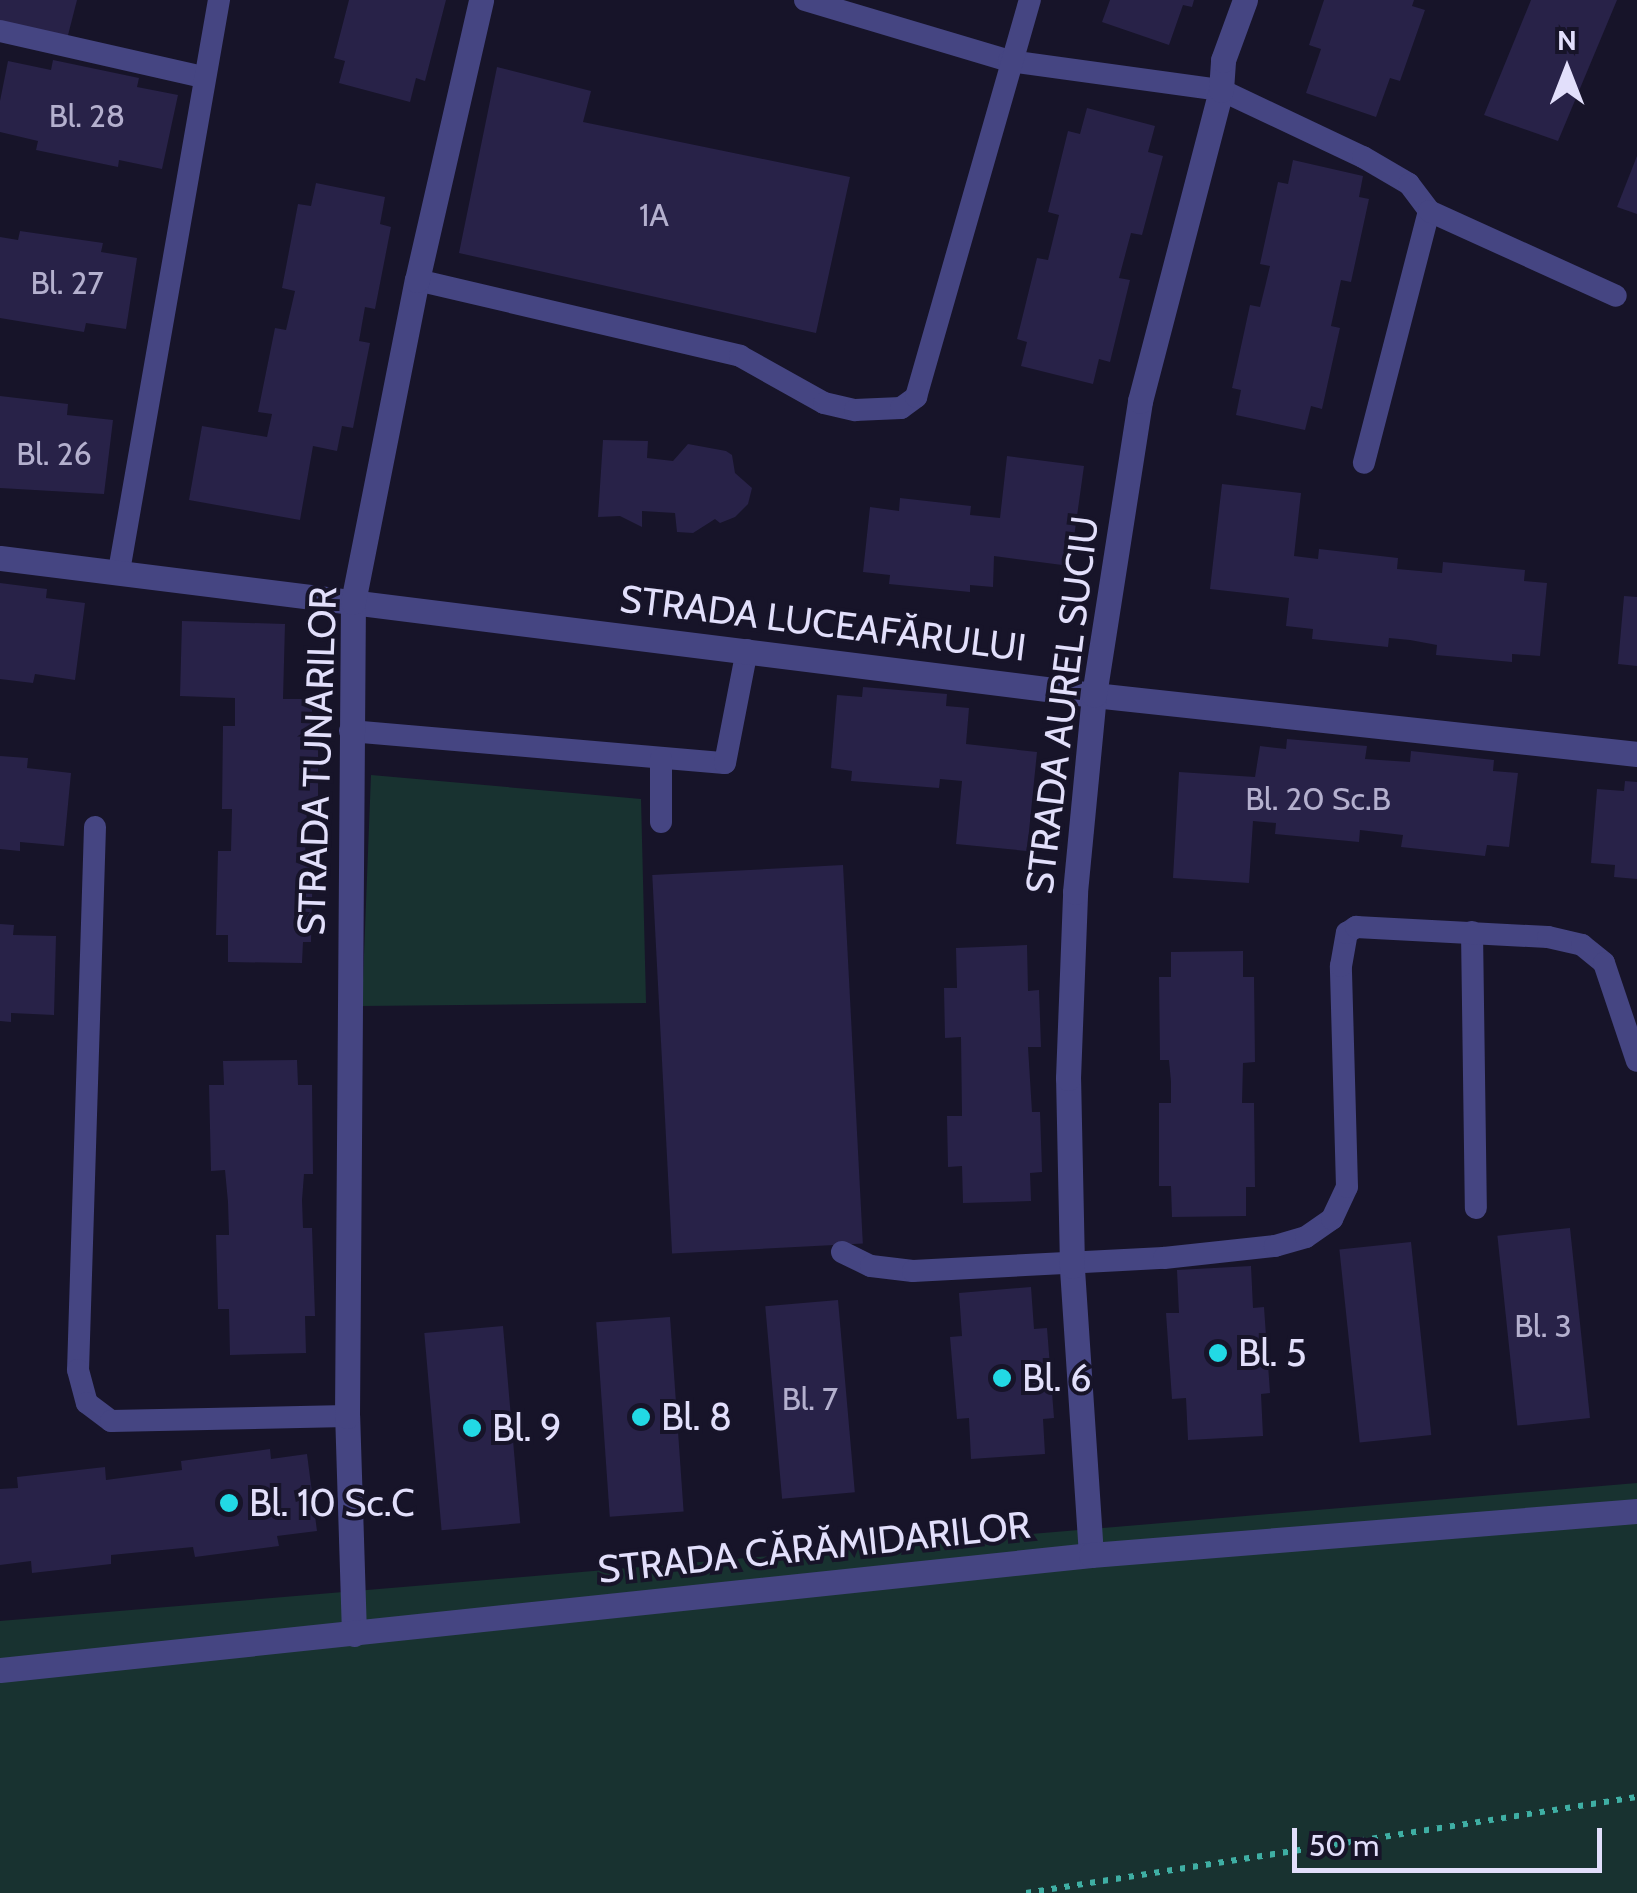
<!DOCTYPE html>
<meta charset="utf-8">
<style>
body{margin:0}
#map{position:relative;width:1637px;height:1893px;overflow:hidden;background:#171429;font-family:Cabin,sans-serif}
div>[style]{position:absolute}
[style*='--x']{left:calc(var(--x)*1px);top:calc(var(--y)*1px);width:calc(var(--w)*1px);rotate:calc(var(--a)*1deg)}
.green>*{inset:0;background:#183230}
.building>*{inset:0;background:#282248;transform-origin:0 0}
.path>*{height:6px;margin-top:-3px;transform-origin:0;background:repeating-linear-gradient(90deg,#3fafa4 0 5px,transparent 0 13px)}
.service>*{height:22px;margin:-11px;padding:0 11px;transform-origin:11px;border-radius:11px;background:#454582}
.minor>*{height:25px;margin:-12.5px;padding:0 12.5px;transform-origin:12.5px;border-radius:12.5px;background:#454582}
.dots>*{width:28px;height:28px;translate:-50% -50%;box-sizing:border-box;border:5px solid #171429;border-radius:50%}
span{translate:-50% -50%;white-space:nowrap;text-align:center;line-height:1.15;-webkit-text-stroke:8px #171429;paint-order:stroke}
.number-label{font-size:32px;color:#b4b0ce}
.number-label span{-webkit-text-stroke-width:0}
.street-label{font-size:38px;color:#e2dffb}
.poi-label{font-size:38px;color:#e2dffb}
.left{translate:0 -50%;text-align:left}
.north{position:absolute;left:1517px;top:20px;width:100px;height:100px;-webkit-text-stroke:8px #171429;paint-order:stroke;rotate:0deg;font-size:28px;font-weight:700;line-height:40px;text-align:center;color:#e2dffb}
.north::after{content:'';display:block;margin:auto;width:35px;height:45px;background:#e2dffb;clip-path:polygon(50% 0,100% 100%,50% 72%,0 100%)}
.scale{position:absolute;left:1292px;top:1828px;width:310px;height:45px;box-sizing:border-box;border:5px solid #e2dffb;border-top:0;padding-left:12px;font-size:30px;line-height:35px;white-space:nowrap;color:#e2dffb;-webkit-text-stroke:8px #171429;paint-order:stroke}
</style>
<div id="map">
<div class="green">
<i style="clip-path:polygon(371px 775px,641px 799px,646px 1003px,362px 1006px)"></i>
<i style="clip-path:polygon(1637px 1483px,1637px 1893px,0 1893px,0 1621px)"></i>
</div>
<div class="building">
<i style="clip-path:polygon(0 0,77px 0,67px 39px,0 21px)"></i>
<i style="clip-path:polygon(349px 0,446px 0,425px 81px,416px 78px,410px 102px,339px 83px,345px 61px,334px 58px)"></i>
<i style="clip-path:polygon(1110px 0,1194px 0,1192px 7px,1183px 5px,1169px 45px,1102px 22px)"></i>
<i style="clip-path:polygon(1324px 0,1414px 0,1412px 6px,1425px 10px,1400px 81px,1390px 78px,1376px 117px,1306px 93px,1321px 49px,1309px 45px)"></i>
<i style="clip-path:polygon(1531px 0,1617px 0,1558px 141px,1484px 115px)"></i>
<i style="clip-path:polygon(53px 60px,139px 78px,137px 87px,178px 95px,162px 169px,119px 160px,118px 167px,36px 150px,38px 141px,0 132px,0 101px,8px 61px,51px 70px)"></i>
<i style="clip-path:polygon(497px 67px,591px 91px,583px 122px,850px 177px,816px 333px,459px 253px)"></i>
<i style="clip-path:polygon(1087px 108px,1155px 126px,1148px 152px,1163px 156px,1142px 235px,1131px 233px,1119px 278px,1130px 280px,1110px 362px,1099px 359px,1093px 384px,1021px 366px,1027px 342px,1017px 339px,1037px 258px,1048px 260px,1059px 215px,1048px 212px,1068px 131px,1080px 134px)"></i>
<i style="clip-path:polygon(1637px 156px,1637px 214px,1617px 207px)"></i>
<i style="clip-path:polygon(1293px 160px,1363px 176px,1359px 197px,1369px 199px,1351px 282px,1341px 280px,1331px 326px,1340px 328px,1322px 409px,1311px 406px,1305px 430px,1236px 415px,1241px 390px,1232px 388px,1250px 305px,1260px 307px,1265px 287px,1270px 266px,1260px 264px,1278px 182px,1288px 184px)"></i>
<i style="clip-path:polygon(316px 183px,385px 197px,380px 224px,391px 227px,375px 309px,365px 307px,359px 341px,370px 343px,353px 428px,342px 426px,337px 451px,313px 446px,300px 520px,189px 500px,202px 426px,267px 437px,272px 414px,258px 412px,275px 328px,286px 330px,295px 291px,282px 288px,298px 204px,311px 206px)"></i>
<i style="clip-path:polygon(20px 231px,103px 243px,101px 252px,137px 258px,126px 329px,86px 323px,84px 332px,0 318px,0 237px,18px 240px)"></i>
<i style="clip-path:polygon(0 396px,68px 404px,67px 415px,113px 420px,104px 494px,0 488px)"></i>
<i style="clip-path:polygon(603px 440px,648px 441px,647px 458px,673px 461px,688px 444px,726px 451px,732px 455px,735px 473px,752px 488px,748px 504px,735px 517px,720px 523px,715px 519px,693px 533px,677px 532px,675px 513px,642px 511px,642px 527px,620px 516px,598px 517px)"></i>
<i style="clip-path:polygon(1007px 456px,1084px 466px,1070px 566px,994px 556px,993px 587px,970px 585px,970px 592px,889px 584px,890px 575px,863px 572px,870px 507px,899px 511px,900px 498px,971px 506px,970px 515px,1000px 518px)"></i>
<i style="clip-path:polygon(1222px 484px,1301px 493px,1294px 556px,1318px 559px,1319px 549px,1398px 558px,1397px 569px,1442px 573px,1443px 562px,1525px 570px,1524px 581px,1547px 583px,1540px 656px,1512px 654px,1512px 662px,1436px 655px,1437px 645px,1410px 640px,1389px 638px,1388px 647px,1312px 639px,1313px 629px,1286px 626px,1289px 598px,1210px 589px)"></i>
<i style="clip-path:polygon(0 583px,47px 589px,46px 598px,85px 603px,75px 680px,35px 674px,33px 683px,0 679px)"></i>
<i style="clip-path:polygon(1624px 596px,1637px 597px,1637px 666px,1618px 664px)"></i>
<i style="clip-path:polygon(182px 621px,285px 624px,283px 699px,312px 699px,312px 728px,318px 728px,318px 807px,307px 807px,305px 858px,313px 858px,311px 942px,303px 942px,302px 963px,228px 962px,228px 935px,216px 935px,218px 851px,231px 851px,232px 809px,222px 809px,223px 726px,235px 726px,235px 698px,180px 696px)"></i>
<i style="clip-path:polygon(863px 687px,947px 694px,946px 706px,969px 708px,966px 744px,1037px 752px,1027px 851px,956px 844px,962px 781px,940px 779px,939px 788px,851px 781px,852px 771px,831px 768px,837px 695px,862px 697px)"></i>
<i style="clip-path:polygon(1287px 739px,1367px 746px,1365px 759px,1410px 762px,1411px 751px,1494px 760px,1493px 771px,1518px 773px,1509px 847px,1487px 845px,1485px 856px,1401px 847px,1403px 835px,1360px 830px,1359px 842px,1275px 834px,1276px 823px,1253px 821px,1249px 883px,1173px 878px,1179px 772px,1255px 777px,1260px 746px,1286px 749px)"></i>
<i style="clip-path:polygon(0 756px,28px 758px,27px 768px,71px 773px,64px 846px,20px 842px,20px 851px,0 849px)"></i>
<i style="clip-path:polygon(1625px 781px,1637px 782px,1637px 879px,1614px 877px,1615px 865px,1591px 863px,1597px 789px,1624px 791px)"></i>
<i style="left:843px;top:865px;width:379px;height:191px;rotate:87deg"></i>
<i style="clip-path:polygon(0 924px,14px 925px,13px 935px,56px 936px,54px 1015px,11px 1013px,11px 1022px,0 1021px)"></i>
<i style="clip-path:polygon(1027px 945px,1028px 991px,1039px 990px,1041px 1047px,1028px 1047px,1032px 1112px,1040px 1112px,1042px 1172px,1030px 1173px,1031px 1201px,963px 1203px,962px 1166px,948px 1167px,947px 1116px,962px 1116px,961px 1037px,945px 1038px,944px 988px,957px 988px,956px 948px)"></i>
<i style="clip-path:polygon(1243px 951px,1243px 977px,1254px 977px,1255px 1062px,1243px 1063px,1242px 1103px,1254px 1103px,1255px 1187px,1246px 1187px,1246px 1216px,1172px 1217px,1171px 1186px,1159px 1186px,1159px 1103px,1171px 1103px,1171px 1082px,1169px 1060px,1160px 1060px,1159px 977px,1171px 977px,1171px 952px)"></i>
<i style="clip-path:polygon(297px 1060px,298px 1085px,312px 1085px,313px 1174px,304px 1174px,302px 1200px,303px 1228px,312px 1228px,315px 1316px,305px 1316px,306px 1353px,230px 1355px,229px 1309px,218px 1309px,216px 1235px,229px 1235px,228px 1202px,225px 1170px,211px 1171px,209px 1085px,224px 1085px,223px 1061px)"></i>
<i style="left:1570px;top:1228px;width:191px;height:73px;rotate:84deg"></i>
<i style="left:1411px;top:1242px;width:194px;height:72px;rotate:84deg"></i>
<i style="clip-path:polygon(1251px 1266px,1253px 1308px,1264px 1307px,1270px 1393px,1261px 1394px,1263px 1436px,1188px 1440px,1186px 1398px,1172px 1399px,1166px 1313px,1179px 1313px,1177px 1270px)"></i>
<i style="clip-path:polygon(1031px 1287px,1034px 1329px,1047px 1328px,1054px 1418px,1043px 1419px,1045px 1454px,971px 1459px,969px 1418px,957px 1419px,950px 1337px,962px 1336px,959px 1293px)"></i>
<i style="left:838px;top:1300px;width:193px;height:73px;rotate:85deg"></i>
<i style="left:670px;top:1317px;width:195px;height:74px;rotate:86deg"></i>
<i style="left:503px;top:1326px;width:198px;height:79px;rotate:85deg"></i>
<i style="clip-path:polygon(270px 1449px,271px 1459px,307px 1454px,317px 1531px,277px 1536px,279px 1546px,195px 1557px,193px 1547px,111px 1555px,111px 1564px,32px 1573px,31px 1561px,0 1565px,0 1489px,18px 1488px,17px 1477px,105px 1467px,106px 1480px,182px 1470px,181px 1461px)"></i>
</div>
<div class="path">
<i style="--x:1026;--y:1893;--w:618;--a:-8.93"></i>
</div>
<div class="service">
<i style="--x:805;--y:0;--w:213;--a:16.6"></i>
<i style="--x:1009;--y:61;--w:214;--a:7.8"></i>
<i style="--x:1221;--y:90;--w:157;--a:25.3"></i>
<i style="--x:1363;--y:157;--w:53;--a:30.4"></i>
<i style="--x:1409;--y:184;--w:34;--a:53"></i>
<i style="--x:1429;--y:211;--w:260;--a:104.5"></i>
<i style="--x:0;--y:31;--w:208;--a:12.8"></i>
<i style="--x:1429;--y:211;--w:205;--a:24.4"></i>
<i style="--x:417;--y:280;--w:332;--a:13.2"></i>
<i style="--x:740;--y:356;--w:96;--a:29.2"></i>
<i style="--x:824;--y:403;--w:32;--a:13"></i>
<i style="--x:855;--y:410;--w:46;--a:-2.5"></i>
<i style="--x:901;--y:408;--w:19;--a:-36"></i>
<i style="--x:916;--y:397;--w:413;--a:-74"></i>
<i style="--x:119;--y:571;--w:580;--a:-80.07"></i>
<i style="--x:350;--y:731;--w:376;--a:4.9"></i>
<i style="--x:725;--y:763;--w:115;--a:-79"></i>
<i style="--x:661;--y:822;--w:63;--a:-90"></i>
<i style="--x:95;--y:827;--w:543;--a:91.79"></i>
<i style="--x:78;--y:1370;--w:34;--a:75"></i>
<i style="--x:87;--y:1403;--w:30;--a:37"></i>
<i style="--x:111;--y:1421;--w:236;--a:-1.2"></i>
<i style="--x:1472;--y:932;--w:276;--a:89.2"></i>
<i style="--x:842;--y:1252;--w:32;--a:26"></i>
<i style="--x:871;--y:1266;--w:42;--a:6.8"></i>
<i style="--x:913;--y:1271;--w:251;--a:-3"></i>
<i style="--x:1164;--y:1258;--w:112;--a:-6.2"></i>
<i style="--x:1275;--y:1246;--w:32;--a:-16"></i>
<i style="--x:1306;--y:1237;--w:32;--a:-35"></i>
<i style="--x:1332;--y:1219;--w:35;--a:-65"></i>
<i style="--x:1347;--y:1187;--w:221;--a:-91.6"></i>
<i style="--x:1341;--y:966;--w:34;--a:-80"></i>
<i style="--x:1347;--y:933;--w:11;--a:-34"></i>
<i style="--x:1356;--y:927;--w:192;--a:3"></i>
<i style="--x:1548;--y:937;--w:35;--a:13"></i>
<i style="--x:1582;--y:945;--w:28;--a:39"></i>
<i style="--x:1604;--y:963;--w:103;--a:71.4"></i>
</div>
<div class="minor">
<i style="--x:0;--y:558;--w:1103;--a:7.14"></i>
<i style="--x:1094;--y:695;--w:546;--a:6.2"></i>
<i style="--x:1091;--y:1555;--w:290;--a:-93.8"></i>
<i style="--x:1072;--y:1266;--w:188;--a:-91.2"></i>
<i style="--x:1068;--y:1078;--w:186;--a:-87.8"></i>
<i style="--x:1075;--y:892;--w:198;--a:-84.5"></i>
<i style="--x:1094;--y:695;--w:298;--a:-81.1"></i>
<i style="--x:1140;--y:401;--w:321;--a:-75.4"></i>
<i style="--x:1221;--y:90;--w:30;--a:-86"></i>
<i style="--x:1223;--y:60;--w:64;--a:-69.9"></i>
<i style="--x:354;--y:1634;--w:218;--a:-91.8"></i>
<i style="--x:347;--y:1416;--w:814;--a:-89.58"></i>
<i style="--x:353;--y:602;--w:328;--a:-78.8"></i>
<i style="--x:417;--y:280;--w:287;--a:-77.1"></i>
<i style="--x:0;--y:1670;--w:1097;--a:-6.02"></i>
<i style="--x:1091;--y:1555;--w:548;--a:-4.61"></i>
</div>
<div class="dots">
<i style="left:1218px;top:1353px;background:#22d9e5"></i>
<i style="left:1002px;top:1378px;background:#22d9e5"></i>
<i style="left:641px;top:1417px;background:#22d9e5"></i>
<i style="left:472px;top:1428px;background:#22d9e5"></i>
<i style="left:229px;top:1503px;background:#22d9e5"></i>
</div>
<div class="number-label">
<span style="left:87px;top:116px">Bl. 28</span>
<span style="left:654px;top:215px">1A</span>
<span style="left:67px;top:283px">Bl. 27</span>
<span style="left:54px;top:454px">Bl. 26</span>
<span style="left:1318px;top:799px">Bl. 20 Sc.B</span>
<span style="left:1543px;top:1326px">Bl. 3</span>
<span style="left:810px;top:1399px">Bl. 7</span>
</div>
<div class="street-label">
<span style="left:823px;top:623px;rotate:7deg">STRADA LUCEAFĂRULUI</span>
<span style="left:1062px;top:705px;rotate:-83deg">STRADA AUREL SUCIU</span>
<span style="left:317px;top:761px;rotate:-88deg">STRADA TUNARILOR</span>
<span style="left:814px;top:1547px;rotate:-6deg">STRADA CĂRĂMIDARILOR</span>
</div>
<div class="poi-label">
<span class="left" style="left:1238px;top:1353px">Bl. 5</span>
<span class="left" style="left:1022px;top:1378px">Bl. 6</span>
<span class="left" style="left:661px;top:1417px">Bl. 8</span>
<span class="left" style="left:492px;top:1428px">Bl. 9</span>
<span class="left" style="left:249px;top:1503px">Bl. 10 Sc.C</span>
</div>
<div class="north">N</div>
<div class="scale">50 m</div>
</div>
